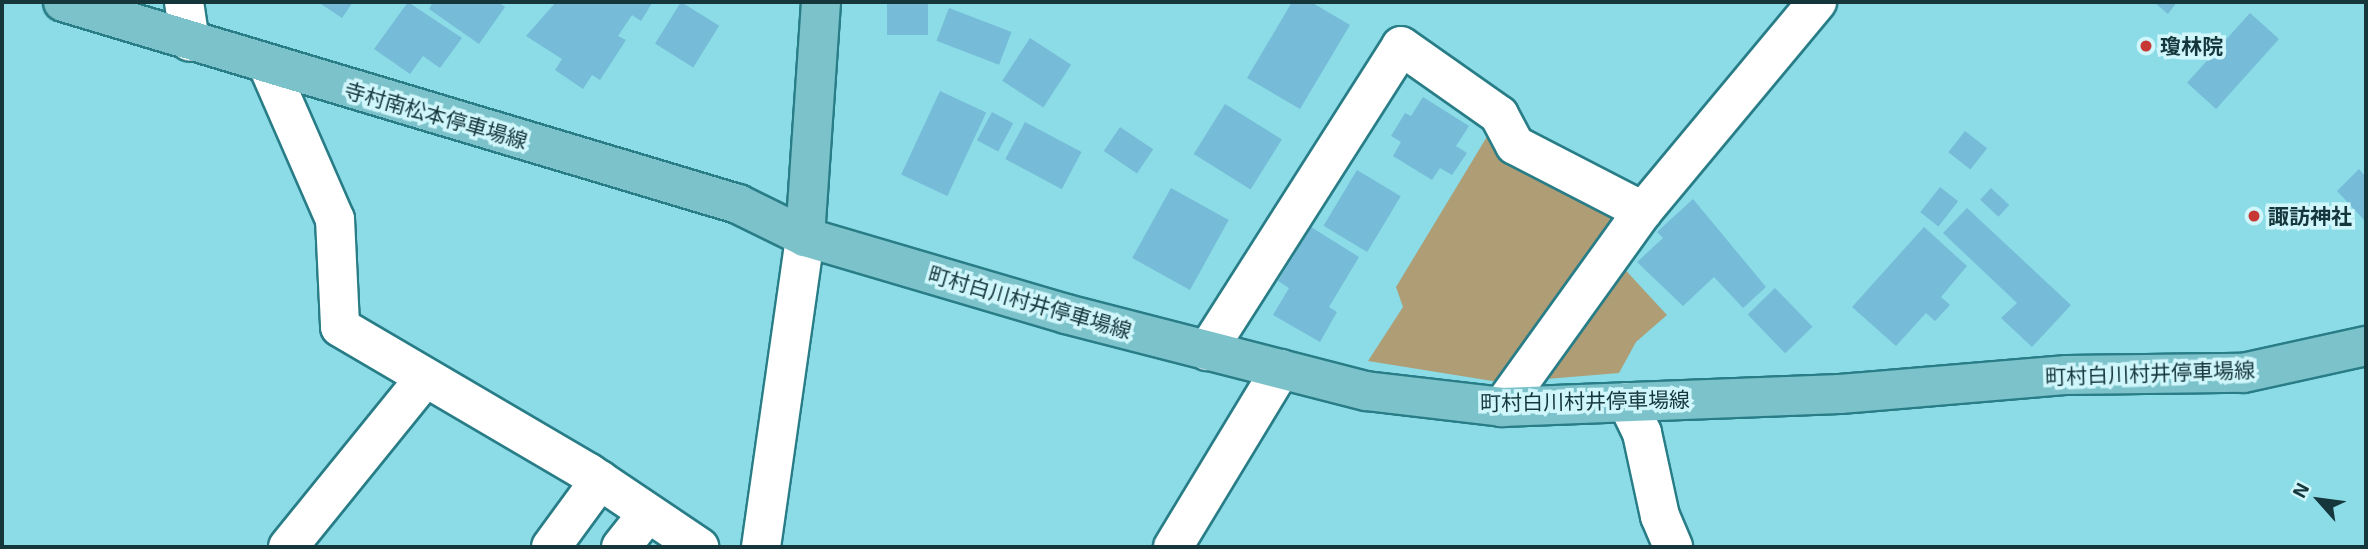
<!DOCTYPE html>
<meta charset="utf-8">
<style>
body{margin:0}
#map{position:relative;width:2368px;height:549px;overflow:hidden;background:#8bdce7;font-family:"Exo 2","Noto Sans JP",sans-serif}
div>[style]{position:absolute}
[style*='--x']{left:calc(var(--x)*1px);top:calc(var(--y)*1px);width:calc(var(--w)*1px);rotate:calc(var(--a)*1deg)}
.green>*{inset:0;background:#af9d75}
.building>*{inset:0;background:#76bbd7;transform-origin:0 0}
.roads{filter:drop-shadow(2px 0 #287d87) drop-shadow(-2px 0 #287d87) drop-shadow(0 2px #287d87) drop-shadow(0 -2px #287d87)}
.minor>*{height:38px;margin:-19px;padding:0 19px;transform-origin:19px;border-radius:19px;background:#fff}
.major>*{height:38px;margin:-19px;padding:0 19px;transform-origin:19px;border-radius:19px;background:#7cc2ca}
.dots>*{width:19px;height:19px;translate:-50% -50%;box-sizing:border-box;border:4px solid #cff6fb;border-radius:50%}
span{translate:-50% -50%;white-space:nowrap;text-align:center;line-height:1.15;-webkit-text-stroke:7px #cff6fb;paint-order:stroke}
.poi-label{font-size:21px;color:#15373b;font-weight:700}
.left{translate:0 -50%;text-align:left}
.street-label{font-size:21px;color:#15373b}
.frame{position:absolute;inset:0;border:4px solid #15373b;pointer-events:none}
.north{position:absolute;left:2284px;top:465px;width:70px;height:70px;-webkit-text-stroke:5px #cff6fb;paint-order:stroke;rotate:298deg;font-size:19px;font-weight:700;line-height:28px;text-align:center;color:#15373b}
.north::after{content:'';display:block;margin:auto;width:24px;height:32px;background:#15373b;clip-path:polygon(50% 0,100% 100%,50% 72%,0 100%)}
</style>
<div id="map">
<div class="green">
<i style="clip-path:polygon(1491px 130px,1618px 212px,1622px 223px,1505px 383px,1368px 361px,1403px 307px,1396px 287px)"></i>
<i style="clip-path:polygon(1618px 262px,1667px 315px,1636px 342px,1619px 373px,1534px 380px)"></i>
</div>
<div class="building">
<i style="clip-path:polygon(318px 2px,353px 2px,342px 18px)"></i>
<i style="clip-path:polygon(408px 2px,462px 38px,440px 68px,423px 56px,410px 74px,374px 49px)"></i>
<i style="clip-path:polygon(433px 2px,498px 2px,505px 7px,479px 44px,429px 9px)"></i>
<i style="clip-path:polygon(556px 2px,650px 2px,652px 3px,641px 21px,632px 15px,618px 36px,626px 40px,600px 80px,592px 75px,583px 89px,555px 70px,562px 59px,526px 36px)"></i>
<i style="left:681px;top:2px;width:45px;height:49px;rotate:32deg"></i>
<i style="left:887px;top:2px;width:41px;height:33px"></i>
<i style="clip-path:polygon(1292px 2px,1311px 2px,1350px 25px,1300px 109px,1247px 78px)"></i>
<i style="clip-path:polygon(2154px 2px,2177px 2px,2168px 14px)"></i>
<i style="left:949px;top:8px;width:67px;height:35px;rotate:21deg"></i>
<i style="left:2250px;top:13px;width:39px;height:94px;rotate:42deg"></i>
<i style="left:1030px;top:38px;width:49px;height:51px;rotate:33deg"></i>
<i style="left:940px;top:91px;width:51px;height:92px;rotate:25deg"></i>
<i style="clip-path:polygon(1423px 97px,1469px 126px,1456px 146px,1467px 153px,1452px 175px,1440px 168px,1432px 180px,1393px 156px,1401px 142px,1391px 136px,1405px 113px,1411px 116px)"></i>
<i style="left:1225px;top:104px;width:67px;height:59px;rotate:32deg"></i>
<i style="left:992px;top:112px;width:24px;height:32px;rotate:28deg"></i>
<i style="left:1025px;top:122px;width:64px;height:42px;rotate:28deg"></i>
<i style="left:1120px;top:127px;width:40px;height:29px;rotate:34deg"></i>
<i style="left:1965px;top:131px;width:28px;height:27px;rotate:38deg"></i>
<i style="clip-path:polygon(2359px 169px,2366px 177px,2366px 222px,2337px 191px)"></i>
<i style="left:1357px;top:170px;width:51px;height:65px;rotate:31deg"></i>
<i style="left:1940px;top:187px;width:23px;height:32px;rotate:38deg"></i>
<i style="left:1171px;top:188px;width:66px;height:80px;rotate:29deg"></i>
<i style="left:1991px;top:188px;width:25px;height:16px;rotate:43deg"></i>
<i style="clip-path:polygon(1693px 199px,1766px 287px,1743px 308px,1714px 277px,1683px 306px,1637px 262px,1663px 238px,1657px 232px)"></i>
<i style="clip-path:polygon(1967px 208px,2071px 305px,2032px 347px,2001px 318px,2017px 303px,1943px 233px)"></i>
<i style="clip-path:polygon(1311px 227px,1359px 257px,1329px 307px,1337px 312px,1320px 342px,1273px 315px,1289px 288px,1278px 281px)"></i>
<i style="clip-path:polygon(1924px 227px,1967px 266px,1941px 297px,1950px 305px,1935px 321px,1926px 313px,1896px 346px,1852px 307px)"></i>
<i style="left:1775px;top:288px;width:54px;height:38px;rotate:46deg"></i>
</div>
<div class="roads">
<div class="minor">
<i style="--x:184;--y:2;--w:40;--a:81.5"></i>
<i style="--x:268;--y:66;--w:167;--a:66.4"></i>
<i style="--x:335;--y:219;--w:108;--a:87.3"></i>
<i style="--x:340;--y:327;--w:289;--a:30.4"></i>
<i style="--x:589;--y:473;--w:133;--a:33.9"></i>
<i style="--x:1207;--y:351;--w:361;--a:-57.5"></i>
<i style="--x:1401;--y:46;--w:120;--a:35.1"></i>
<i style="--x:1499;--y:115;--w:34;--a:62"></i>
<i style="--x:1515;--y:145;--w:144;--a:27.3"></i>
<i style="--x:1627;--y:402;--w:34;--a:64"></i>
<i style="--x:1642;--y:433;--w:85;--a:77.8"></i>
<i style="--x:1660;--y:516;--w:34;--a:67"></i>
<i style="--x:1502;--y:407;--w:241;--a:-54.3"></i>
<i style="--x:1643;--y:211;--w:272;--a:-50.2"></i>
<i style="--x:288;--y:547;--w:218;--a:-51"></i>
<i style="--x:551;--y:547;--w:83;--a:-53.8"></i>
<i style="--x:621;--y:547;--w:43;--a:-51.5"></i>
<i style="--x:761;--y:547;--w:313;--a:-81.9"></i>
<i style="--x:1173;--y:547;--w:208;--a:-58.8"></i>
</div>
<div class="major">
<i style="--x:63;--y:2;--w:705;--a:16.66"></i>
<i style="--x:738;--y:204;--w:75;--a:26.2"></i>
<i style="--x:805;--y:237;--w:272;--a:16.4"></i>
<i style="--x:1066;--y:314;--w:310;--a:14.4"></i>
<i style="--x:1366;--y:391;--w:137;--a:6.7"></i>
<i style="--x:1502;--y:407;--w:338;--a:-2.2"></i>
<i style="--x:1840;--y:394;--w:228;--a:-4.8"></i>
<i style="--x:2067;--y:375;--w:176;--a:-0.7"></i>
<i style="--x:2243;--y:373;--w:126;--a:-12.4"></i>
<i style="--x:805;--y:237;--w:236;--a:-86.1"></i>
</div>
</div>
<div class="dots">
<i style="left:2146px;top:46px;background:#c73835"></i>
<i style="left:2254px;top:216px;background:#c73835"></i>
</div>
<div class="poi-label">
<span class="left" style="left:2160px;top:46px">瓊林院</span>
<span class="left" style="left:2268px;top:216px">諏訪神社</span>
</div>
<div class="street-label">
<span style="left:436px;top:115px;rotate:16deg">寺村南松本停車場線</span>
<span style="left:1030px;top:302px;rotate:16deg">町村白川村井停車場線</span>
<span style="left:2150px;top:373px;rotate:-2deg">町村白川村井停車場線</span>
<span style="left:1585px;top:401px;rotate:-1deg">町村白川村井停車場線</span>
</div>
<div class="frame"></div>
<div class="north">N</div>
</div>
